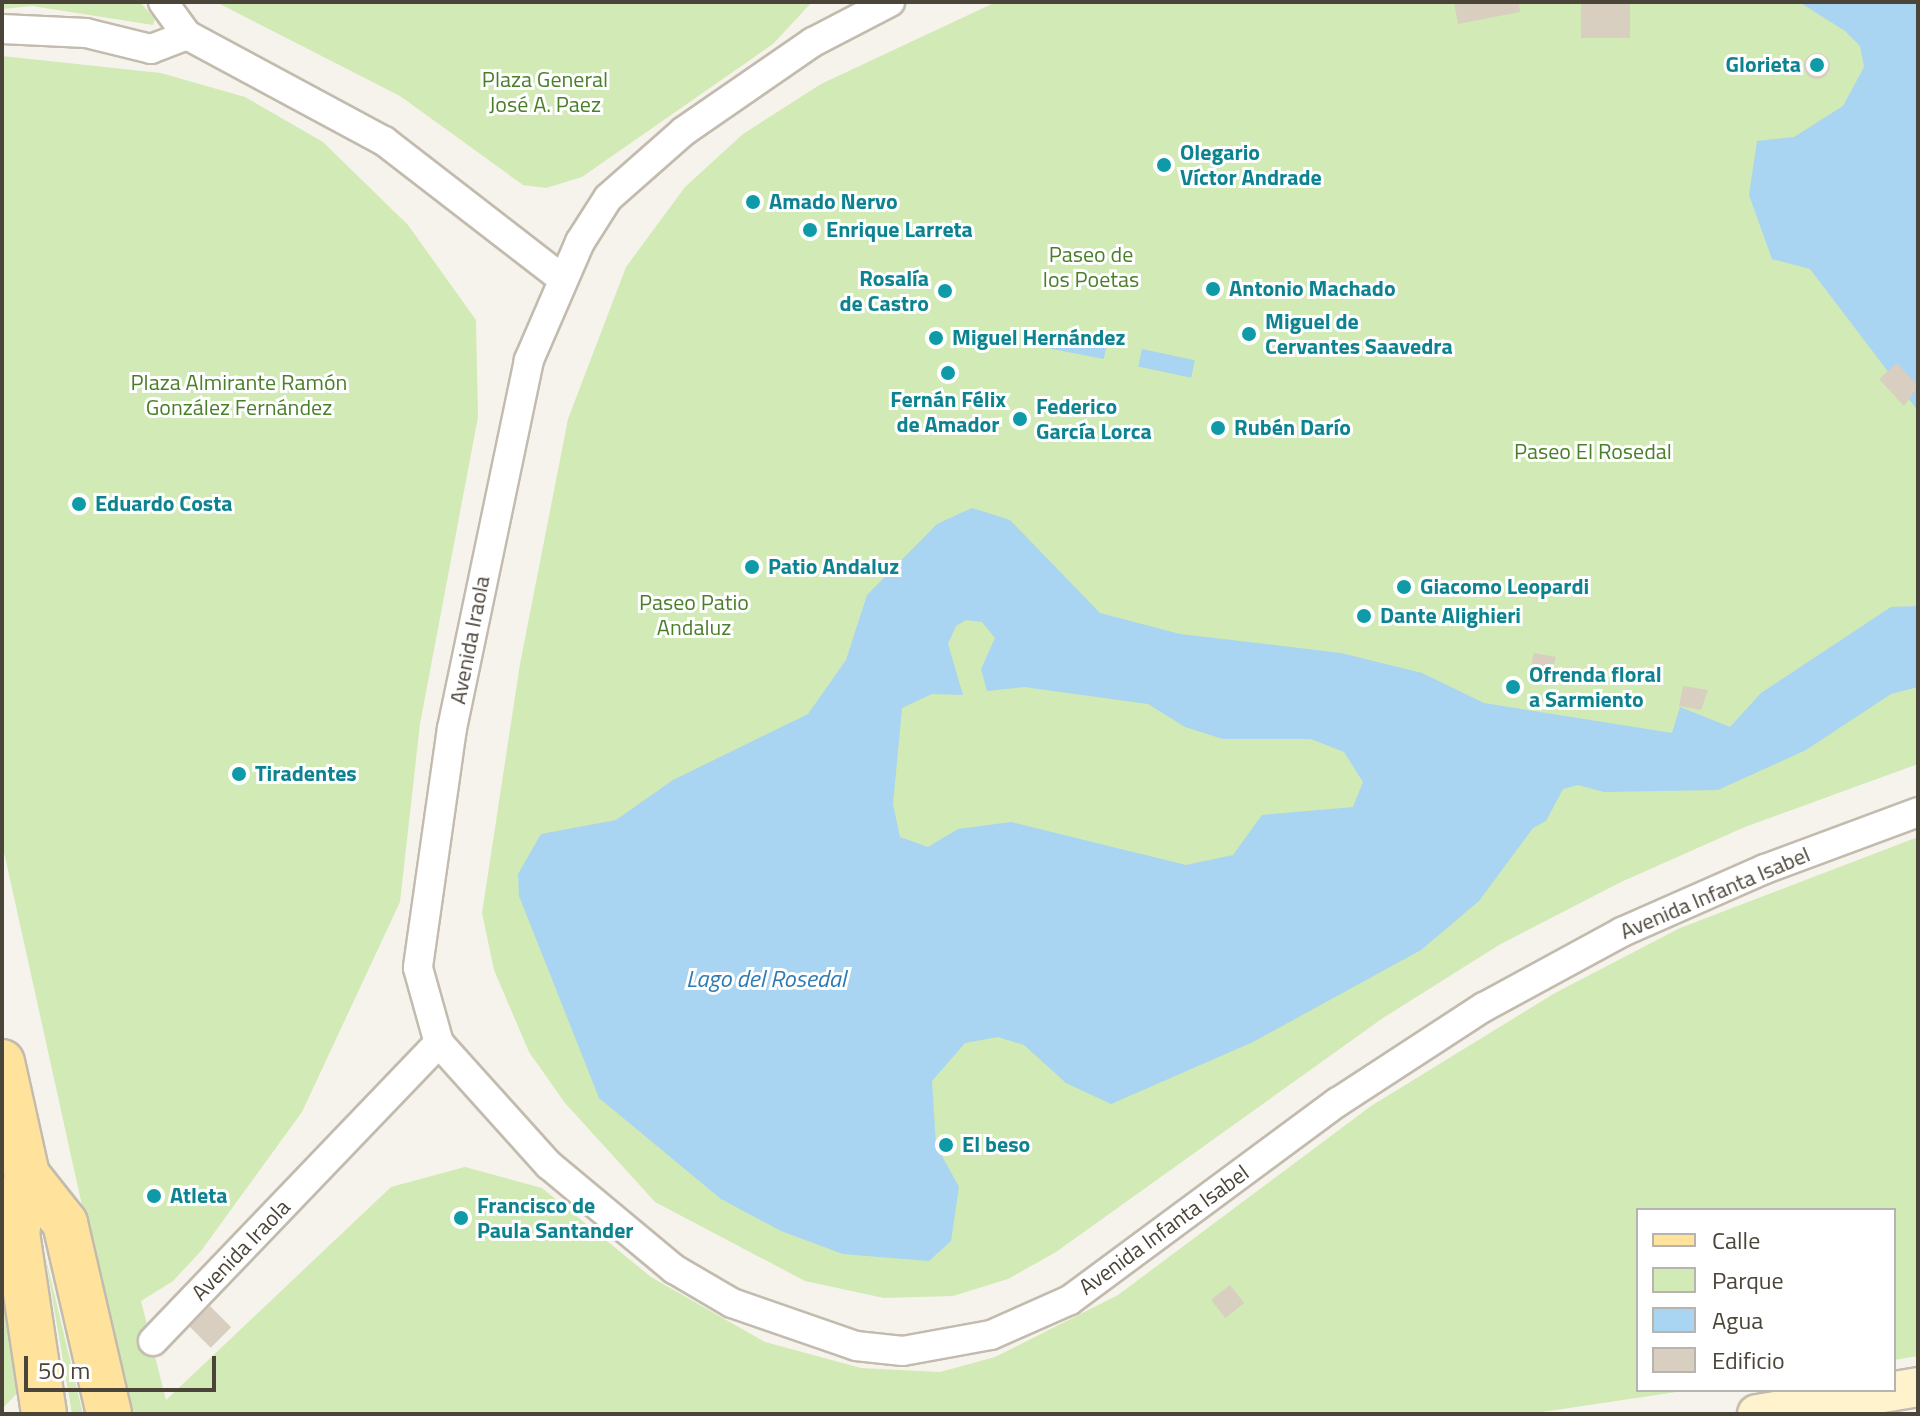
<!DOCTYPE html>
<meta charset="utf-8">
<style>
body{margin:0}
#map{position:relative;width:1920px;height:1416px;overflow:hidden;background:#f6f3ec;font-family:"Titillium Web",sans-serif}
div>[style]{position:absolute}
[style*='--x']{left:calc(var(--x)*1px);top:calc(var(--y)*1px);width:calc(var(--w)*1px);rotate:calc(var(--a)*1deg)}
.green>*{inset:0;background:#d2eab5}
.water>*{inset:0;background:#a9d4f2;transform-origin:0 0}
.building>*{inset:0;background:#d8cfc1;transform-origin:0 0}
.round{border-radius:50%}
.roads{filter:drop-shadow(2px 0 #c2bbae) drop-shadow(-2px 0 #c2bbae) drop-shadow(0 2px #c2bbae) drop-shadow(0 -2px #c2bbae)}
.minor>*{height:28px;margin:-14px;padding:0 14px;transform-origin:14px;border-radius:14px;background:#fff}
.secondary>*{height:38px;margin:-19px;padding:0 19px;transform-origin:19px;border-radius:19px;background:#fff3cd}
.primary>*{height:44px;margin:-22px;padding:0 22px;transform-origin:22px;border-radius:22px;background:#ffe39c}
.dots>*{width:22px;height:22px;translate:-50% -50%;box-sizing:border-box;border:4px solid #fff;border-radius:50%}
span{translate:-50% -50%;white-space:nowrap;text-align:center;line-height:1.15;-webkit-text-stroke:6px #fff;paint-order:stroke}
.culture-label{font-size:22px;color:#0d838f;font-weight:700}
.right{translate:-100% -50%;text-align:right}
.left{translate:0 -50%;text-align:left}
.park-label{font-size:22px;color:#4a7f2a}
.street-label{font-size:22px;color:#4b4439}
.water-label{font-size:24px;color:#2e7ab2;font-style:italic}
.frame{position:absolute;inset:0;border:4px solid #4b4439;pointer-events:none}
.legend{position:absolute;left:1636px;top:1208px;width:260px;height:184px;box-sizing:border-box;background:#fff;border:2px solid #b7b4b0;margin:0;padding:10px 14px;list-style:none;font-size:24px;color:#4b4439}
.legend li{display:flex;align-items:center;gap:16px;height:40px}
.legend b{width:40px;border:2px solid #b7b4b0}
.scale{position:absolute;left:24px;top:1356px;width:192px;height:36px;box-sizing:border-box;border:4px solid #4b4439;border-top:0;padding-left:10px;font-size:24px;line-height:28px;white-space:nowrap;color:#4b4439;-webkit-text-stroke:6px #fff;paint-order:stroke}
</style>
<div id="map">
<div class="green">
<i style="clip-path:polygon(2px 2px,140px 2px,155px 19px,153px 25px,32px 6px,2px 9px)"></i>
<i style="clip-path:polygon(216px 2px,812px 2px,773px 44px,582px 177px,546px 188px,523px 185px,400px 96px)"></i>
<i style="clip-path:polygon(996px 2px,1918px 2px,1918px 764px,1745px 827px,1621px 882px,1499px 945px,1383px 1018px,1056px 1252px,1008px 1279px,953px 1296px,884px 1298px,805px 1281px,655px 1202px,565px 1103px,529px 1052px,494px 970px,482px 913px,520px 664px,568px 419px,626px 267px,685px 187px,743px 134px,821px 84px)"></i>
<i style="clip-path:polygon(2px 56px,161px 73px,245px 97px,323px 142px,408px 225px,476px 320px,478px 417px,420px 724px,400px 902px,302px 1112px,201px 1251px,173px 1281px,141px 1301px,166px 1400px,391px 1187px,465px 1167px,542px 1188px,651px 1277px,765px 1342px,861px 1368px,940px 1372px,995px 1357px,1118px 1295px,1371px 1106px,1555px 993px,1680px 928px,1918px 837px,1918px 1356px,1894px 1360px,1894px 1210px,1638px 1210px,1638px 1390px,1690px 1390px,1529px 1414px,128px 1414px,2px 843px)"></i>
<i style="clip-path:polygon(45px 1255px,83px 1414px,72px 1414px)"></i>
<i style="clip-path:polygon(2px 1301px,21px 1389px,2px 1409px)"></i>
</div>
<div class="water">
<i style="clip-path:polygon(1799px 2px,1918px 2px,1918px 411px,1810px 269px,1772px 259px,1749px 195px,1757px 141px,1794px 137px,1843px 106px,1864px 67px,1860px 46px,1845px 31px)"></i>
<i style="left:1054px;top:332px;width:54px;height:17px;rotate:11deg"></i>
<i style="left:1142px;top:349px;width:54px;height:18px;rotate:12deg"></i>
<i style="clip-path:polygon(evenodd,972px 508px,1010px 520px,1100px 613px,1180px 634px,1341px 653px,1422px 673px,1484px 703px,1672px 733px,1680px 707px,1730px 727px,1761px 693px,1891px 607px,1918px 606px,1918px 687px,1891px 694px,1806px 750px,1718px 790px,1604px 792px,1578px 785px,1563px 789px,1546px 821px,1533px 828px,1479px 901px,1421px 950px,1253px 1042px,1111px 1104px,1066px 1083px,1024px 1045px,998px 1037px,965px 1043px,932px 1081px,936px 1145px,959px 1187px,951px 1241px,929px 1261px,843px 1254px,781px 1231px,721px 1199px,599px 1098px,519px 896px,518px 874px,541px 834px,616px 820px,673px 780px,808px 714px,846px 660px,867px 595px,937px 524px,972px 508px,966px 620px,982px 622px,995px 638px,981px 669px,987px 691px,1024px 687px,1148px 704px,1185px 727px,1223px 739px,1311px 739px,1344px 752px,1363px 782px,1353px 807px,1262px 815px,1233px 855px,1186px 865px,1011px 822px,958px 829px,928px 847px,900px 837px,893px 804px,902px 708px,932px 694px,963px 695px,948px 644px,956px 626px,966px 620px)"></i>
</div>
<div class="building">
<i style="clip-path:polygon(1454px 2px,1519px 2px,1520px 12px,1458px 24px)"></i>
<i style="left:1581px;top:2px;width:49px;height:36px"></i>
<i class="round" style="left:1804px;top:53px;width:26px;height:26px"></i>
<i style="clip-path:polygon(1897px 363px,1918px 386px,1904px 406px,1879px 379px)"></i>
<i style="clip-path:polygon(1534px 653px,1556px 657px,1550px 678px,1529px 675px)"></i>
<i style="clip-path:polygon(1683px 686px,1708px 690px,1701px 710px,1679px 706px)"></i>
<i style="left:1230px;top:1285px;width:23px;height:24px;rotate:52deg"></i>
<i style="left:210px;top:1306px;width:30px;height:29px;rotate:45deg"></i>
</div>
<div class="roads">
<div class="minor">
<i style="--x:163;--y:2;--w:41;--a:54"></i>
<i style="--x:890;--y:2;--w:87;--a:152.5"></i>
<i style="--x:813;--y:42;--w:157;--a:145.4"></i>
<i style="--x:684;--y:131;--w:101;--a:138.6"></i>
<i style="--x:608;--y:198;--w:52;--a:122.5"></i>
<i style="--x:580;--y:242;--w:129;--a:113.4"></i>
<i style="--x:529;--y:360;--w:376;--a:101.8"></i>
<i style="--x:452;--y:728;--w:242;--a:98.1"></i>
<i style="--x:418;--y:968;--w:78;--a:74.4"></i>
<i style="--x:439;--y:1043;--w:164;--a:48"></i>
<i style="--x:549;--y:1165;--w:163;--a:39.8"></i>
<i style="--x:674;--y:1269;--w:67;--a:30.4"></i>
<i style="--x:732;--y:1303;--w:131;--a:19.1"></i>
<i style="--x:856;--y:1346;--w:47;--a:6.1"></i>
<i style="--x:903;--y:1351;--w:89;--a:-10.3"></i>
<i style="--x:991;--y:1335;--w:86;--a:-23.9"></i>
<i style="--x:1070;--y:1300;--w:333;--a:-36.5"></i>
<i style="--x:1338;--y:1102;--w:174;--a:-33.1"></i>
<i style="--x:1484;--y:1007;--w:157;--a:-28.5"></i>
<i style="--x:1622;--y:932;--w:156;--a:-23.8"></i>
<i style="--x:1765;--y:869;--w:163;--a:-20.4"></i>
<i style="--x:2;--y:29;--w:84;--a:2.7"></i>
<i style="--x:86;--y:33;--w:67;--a:13.8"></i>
<i style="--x:151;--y:49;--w:39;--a:-21"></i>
<i style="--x:187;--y:35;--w:224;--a:28.3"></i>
<i style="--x:384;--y:141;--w:224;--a:37.7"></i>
<i style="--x:153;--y:1341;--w:413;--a:-46.2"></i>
</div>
<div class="secondary">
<i style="--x:1757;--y:1414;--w:163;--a:-9.5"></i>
</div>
<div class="primary">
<i style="--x:2;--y:1062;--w:116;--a:77.5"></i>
<i style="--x:27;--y:1175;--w:59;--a:99.8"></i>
<i style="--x:17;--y:1233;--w:183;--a:81.5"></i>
<i style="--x:27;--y:1175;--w:61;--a:51.6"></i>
<i style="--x:65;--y:1223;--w:196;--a:77"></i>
</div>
</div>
<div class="dots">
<i style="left:1817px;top:65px;background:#0f9aa8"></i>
<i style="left:1164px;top:165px;background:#0f9aa8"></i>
<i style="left:753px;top:202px;background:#0f9aa8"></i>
<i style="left:810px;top:230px;background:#0f9aa8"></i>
<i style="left:1213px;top:289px;background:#0f9aa8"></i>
<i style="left:945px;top:291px;background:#0f9aa8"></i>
<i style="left:1249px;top:334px;background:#0f9aa8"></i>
<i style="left:936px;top:338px;background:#0f9aa8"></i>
<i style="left:948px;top:373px;background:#0f9aa8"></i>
<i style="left:1020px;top:419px;background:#0f9aa8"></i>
<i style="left:1218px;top:428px;background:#0f9aa8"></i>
<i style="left:79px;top:504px;background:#0f9aa8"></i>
<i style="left:752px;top:567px;background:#0f9aa8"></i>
<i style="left:1404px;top:587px;background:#0f9aa8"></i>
<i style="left:1364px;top:616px;background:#0f9aa8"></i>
<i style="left:1513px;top:687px;background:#0f9aa8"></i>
<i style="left:239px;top:774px;background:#0f9aa8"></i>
<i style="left:946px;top:1145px;background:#0f9aa8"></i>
<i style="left:154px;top:1196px;background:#0f9aa8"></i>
<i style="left:461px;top:1218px;background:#0f9aa8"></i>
</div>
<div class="culture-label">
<span class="right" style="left:1801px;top:65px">Glorieta</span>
<span class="left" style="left:1180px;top:165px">Olegario<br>Víctor Andrade</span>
<span class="left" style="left:769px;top:202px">Amado Nervo</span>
<span class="left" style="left:826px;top:230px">Enrique Larreta</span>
<span class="right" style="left:929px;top:291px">Rosalía<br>de Castro</span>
<span class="left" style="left:1229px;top:289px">Antonio Machado</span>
<span class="left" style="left:1265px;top:334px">Miguel de<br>Cervantes Saavedra</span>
<span class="left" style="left:952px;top:338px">Miguel Hernández</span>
<span style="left:948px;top:412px">Fernán Félix<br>de Amador</span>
<span class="left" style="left:1036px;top:419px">Federico<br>García Lorca</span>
<span class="left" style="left:1234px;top:428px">Rubén Darío</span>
<span class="left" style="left:95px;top:504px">Eduardo Costa</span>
<span class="left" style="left:768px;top:567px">Patio Andaluz</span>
<span class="left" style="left:1420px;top:587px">Giacomo Leopardi</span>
<span class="left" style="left:1380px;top:616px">Dante Alighieri</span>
<span class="left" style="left:1529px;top:687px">Ofrenda floral<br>a Sarmiento</span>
<span class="left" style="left:255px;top:774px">Tiradentes</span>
<span class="left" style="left:962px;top:1145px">El beso</span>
<span class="left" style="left:170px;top:1196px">Atleta</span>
<span class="left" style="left:477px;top:1218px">Francisco de<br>Paula Santander</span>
</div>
<div class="park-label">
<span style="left:545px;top:92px">Plaza General<br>José A. Paez</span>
<span style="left:1091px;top:267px">Paseo de<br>los Poetas</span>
<span style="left:239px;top:395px">Plaza Almirante Ramón<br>González Fernández</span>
<span style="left:1593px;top:452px">Paseo El Rosedal</span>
<span style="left:694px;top:615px">Paseo Patio<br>Andaluz</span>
</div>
<div class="street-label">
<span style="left:470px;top:640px;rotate:-79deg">Avenida Iraola</span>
<span style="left:1715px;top:893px;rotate:-23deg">Avenida Infanta Isabel</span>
<span style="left:1164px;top:1230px;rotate:-36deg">Avenida Infanta Isabel</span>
<span style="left:241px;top:1250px;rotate:-46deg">Avenida Iraola</span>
</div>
<div class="water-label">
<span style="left:766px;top:979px">Lago del Rosedal</span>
</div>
<div class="frame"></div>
<ul class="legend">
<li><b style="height:10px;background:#ffe39c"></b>Calle</li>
<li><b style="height:22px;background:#d2eab5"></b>Parque</li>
<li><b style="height:22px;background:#a9d4f2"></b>Agua</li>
<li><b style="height:22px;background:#d8cfc1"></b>Edificio</li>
</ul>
<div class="scale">50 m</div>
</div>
